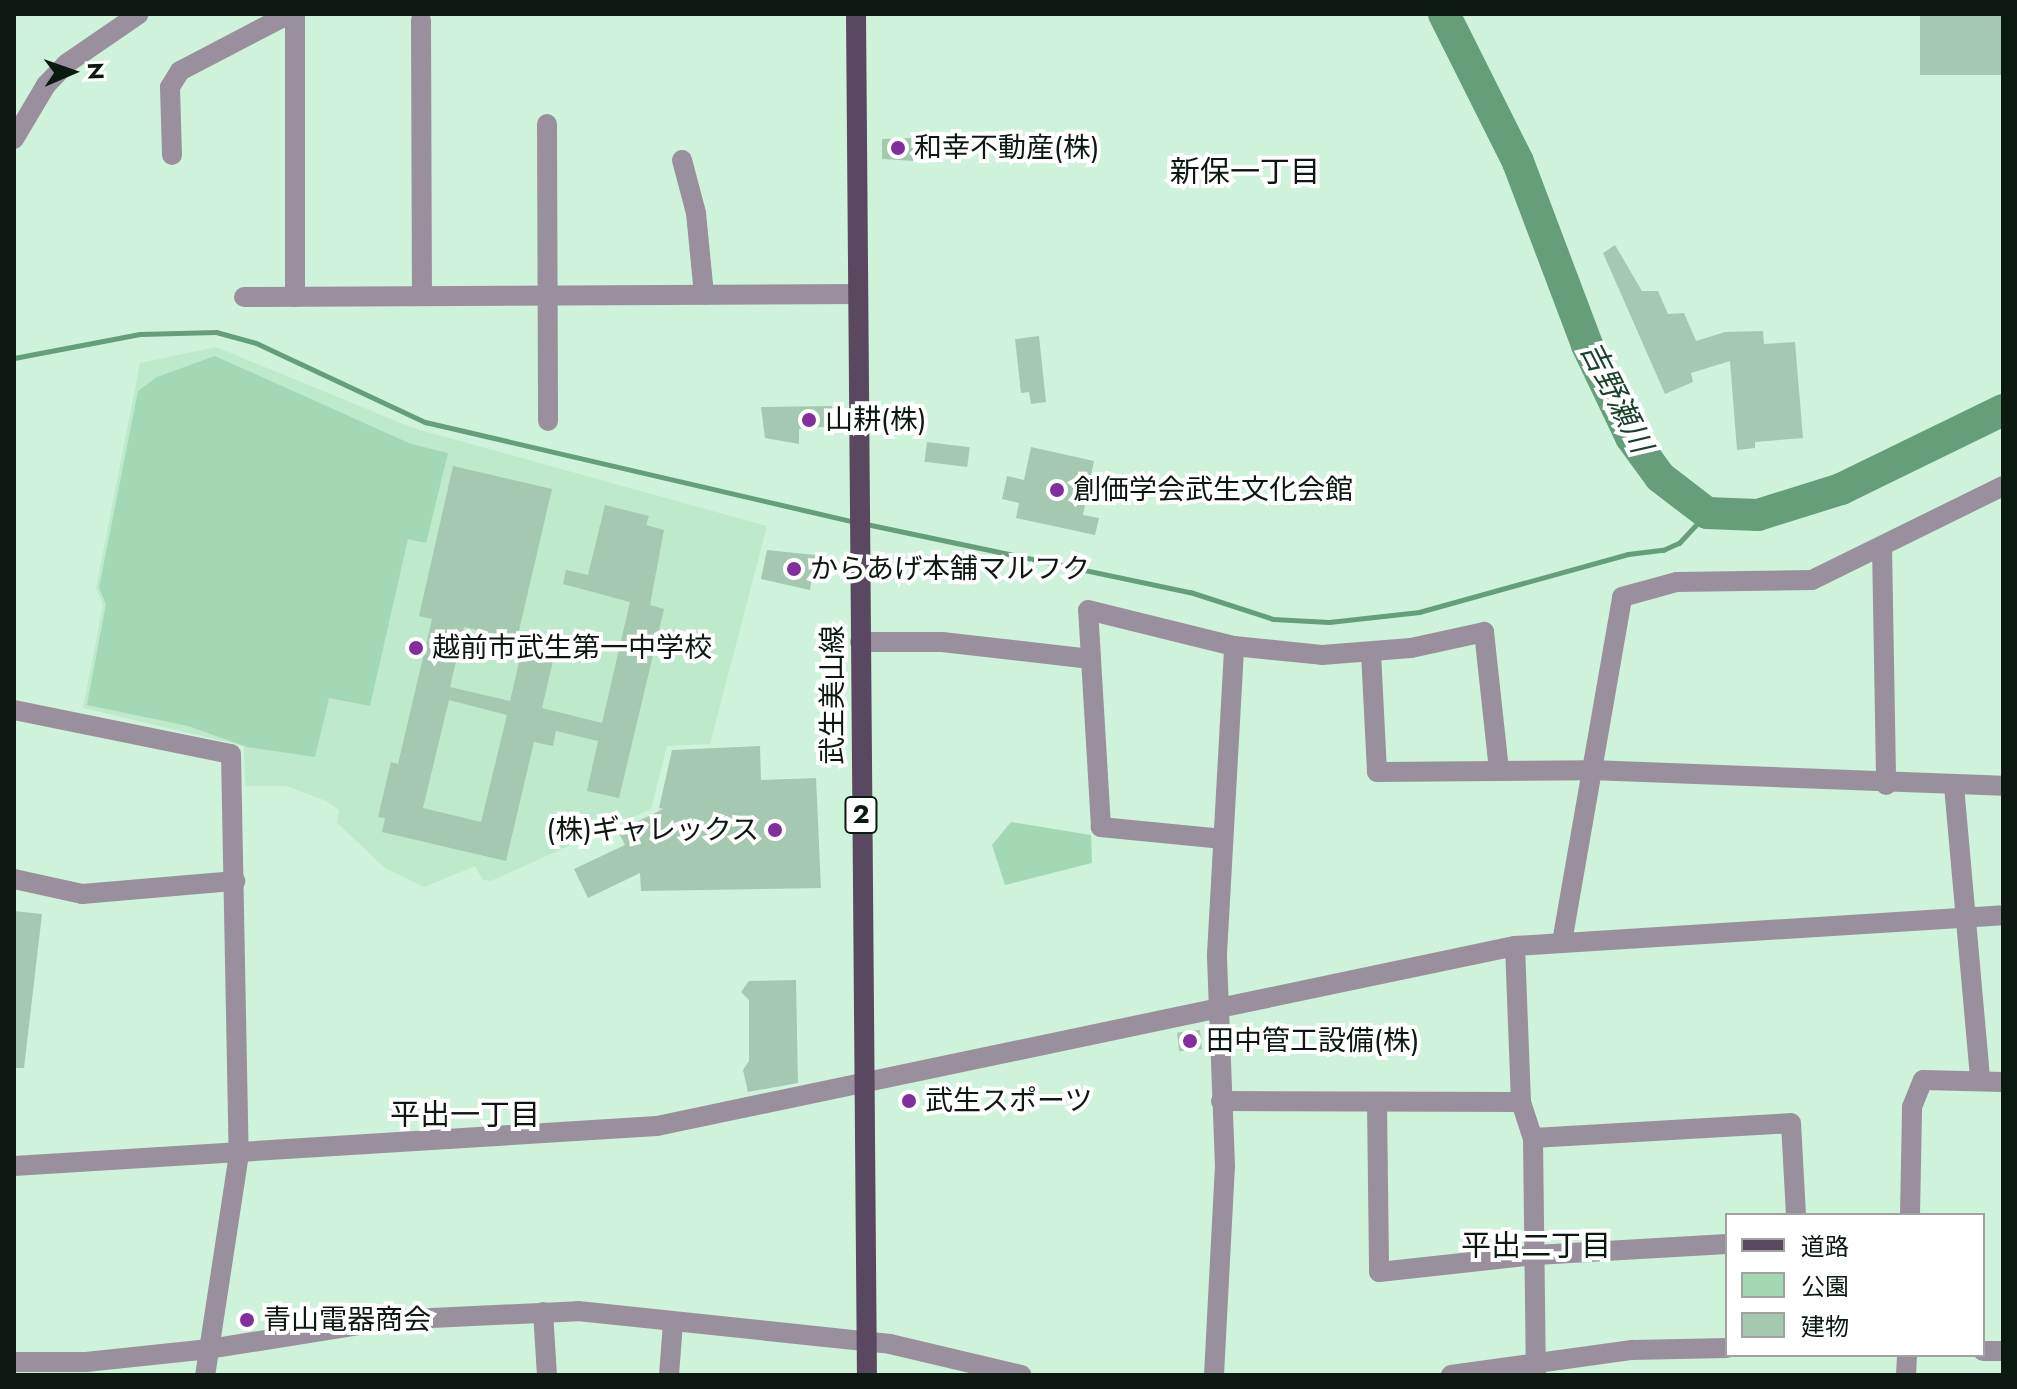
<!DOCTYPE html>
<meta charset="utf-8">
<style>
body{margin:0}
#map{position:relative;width:2017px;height:1389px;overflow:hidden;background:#cff3da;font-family:Jost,"Noto Sans JP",sans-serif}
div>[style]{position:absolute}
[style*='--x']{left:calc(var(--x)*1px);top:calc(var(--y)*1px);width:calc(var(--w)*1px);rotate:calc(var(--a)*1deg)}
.built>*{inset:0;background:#bee9cb}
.green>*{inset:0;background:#a2d8b4}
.stream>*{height:5px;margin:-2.5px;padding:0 2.5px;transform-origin:2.5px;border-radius:2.5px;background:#669e7a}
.river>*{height:32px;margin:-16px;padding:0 16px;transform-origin:16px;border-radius:16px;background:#669e7a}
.building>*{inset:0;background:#a5c8b0;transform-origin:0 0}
.minor>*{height:20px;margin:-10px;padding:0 10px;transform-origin:10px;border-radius:10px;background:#9a909d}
.major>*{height:20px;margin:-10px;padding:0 10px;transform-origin:10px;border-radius:10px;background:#59485f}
.dots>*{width:22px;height:22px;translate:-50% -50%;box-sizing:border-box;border:4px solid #fff;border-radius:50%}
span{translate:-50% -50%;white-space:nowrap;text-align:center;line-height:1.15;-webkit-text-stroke:8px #fff;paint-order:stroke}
.shield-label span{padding:2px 6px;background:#fff;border:2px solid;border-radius:6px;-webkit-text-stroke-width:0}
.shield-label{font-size:26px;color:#0c1911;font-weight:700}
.poi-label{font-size:28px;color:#0c1911}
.left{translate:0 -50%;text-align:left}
.right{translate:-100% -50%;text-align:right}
.street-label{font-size:28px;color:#0c1911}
.neighbourhood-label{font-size:30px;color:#0c1911}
.water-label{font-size:30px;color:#18432a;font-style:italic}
.frame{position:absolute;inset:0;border:16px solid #0c1911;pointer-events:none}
.legend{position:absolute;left:1725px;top:1213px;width:260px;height:144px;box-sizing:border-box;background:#fff;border:2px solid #9ea3a0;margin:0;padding:10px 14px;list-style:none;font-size:24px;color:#0c1911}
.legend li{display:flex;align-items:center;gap:16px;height:40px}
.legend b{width:40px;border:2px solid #9ea3a0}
.north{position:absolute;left:32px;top:32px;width:80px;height:80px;-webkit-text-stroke:6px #fff;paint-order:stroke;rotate:88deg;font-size:22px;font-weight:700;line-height:32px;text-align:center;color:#0c1911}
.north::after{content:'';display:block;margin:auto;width:28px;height:36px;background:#0c1911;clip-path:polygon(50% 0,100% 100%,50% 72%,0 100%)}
</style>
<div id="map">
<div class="built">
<i style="clip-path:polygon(216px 347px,413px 428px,767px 526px,710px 744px,667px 746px,651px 809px,491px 881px,483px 880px,475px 866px,424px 887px,385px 868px,337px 823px,339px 810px,326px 801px,286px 786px,245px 786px,244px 746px,83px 708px,103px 605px,96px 588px,140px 363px)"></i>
</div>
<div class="green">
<i style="clip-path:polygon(215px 356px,411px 444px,448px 453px,426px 543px,408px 539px,370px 706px,329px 698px,315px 757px,247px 747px,188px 726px,87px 705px,106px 604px,99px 588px,138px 391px,157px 377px)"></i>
<i style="clip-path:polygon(1011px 822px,1091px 835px,1092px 863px,1005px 885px,992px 845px)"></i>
</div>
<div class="stream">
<i style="--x:14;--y:358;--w:128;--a:-10.8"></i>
<i style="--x:140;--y:334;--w:76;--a:-1.5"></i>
<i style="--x:216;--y:332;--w:41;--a:15.4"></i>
<i style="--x:256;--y:343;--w:187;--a:25.1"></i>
<i style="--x:425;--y:422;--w:442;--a:13.1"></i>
<i style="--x:866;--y:524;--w:331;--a:11.9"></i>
<i style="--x:1190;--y:592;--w:87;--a:18"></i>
<i style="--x:1273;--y:619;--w:56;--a:3.1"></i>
<i style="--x:1329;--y:622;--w:91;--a:-6.3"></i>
<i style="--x:1419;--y:612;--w:217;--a:-15.5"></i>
<i style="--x:1628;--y:554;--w:35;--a:-7"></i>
<i style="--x:1663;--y:550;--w:17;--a:-24"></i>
<i style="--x:1679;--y:543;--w:41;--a:-47"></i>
</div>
<div class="river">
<i style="--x:1444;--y:14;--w:165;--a:63.4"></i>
<i style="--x:1518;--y:162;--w:196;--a:69.3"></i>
<i style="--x:1587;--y:345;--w:102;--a:64.4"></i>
<i style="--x:1631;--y:437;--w:49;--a:54.1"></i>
<i style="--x:1660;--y:477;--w:59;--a:37.5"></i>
<i style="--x:1707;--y:513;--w:51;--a:2.2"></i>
<i style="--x:1758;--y:515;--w:87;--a:-17.4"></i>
<i style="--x:1841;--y:489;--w:180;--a:-26"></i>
</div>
<div class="building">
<i style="left:1920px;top:14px;width:83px;height:61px"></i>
<i style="clip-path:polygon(914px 138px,915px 161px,882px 159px,882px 139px)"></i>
<i style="clip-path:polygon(1615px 245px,1642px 291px,1658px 291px,1668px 314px,1684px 313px,1696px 341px,1725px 332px,1763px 331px,1764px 344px,1795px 342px,1803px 438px,1755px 442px,1755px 448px,1737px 450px,1730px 361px,1691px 373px,1693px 382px,1665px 394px,1603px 253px)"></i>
<i style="clip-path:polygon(1039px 336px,1046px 402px,1031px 404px,1029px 392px,1021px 393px,1015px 339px)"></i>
<i style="clip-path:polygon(832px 406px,833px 426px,799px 429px,799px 444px,765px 438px,761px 407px)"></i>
<i style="left:927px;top:442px;width:43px;height:20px;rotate:7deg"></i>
<i style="clip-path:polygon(1031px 447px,1094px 461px,1083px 515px,1099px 518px,1095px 535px,1016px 518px,1019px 503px,1002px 499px,1007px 476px,1024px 480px)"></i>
<i style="clip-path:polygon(evenodd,453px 466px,552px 489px,517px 639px,464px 627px,450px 687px,510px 701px,524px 641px,556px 648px,542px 708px,602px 723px,630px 602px,563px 584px,566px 570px,588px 575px,605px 505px,649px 516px,646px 525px,664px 530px,650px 605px,664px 609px,619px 798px,587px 791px,598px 741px,556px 731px,553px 746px,534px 742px,506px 861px,382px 832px,385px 818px,378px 817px,391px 762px,398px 764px,432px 619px,419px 616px,453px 466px,449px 700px,507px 715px,481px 822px,423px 808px,449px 700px)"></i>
<i style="clip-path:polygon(767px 550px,815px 555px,810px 590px,761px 579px)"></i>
<i style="clip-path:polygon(760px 746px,761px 780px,816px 778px,821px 888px,641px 891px,640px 873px,588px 898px,574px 869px,625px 845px,618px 831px,663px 809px,659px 808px,672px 750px)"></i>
<i style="clip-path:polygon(14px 911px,42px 914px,24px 1068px,14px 1068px)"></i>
<i style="clip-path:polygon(796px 980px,798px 1083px,748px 1092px,743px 1070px,749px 1061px,749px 1000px,741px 992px,749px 981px)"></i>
<i style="left:1200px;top:1030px;width:19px;height:23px;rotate:84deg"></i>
</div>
<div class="minor">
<i style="--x:295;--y:14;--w:283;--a:90"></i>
<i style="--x:421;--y:20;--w:276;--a:89.8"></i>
<i style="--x:547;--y:124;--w:297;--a:89.8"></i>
<i style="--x:14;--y:139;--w:63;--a:-59.3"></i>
<i style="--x:46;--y:85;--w:29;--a:-46"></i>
<i style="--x:66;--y:64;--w:88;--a:-34.4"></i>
<i style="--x:172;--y:155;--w:68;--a:-91.7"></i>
<i style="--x:170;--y:87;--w:19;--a:-58"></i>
<i style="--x:180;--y:71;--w:123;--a:-27.6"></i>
<i style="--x:682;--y:160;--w:55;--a:75.2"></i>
<i style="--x:696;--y:213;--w:82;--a:84.4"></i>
<i style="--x:244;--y:297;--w:613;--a:-0.28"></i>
<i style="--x:1882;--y:546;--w:239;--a:89"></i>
<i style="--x:860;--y:642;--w:82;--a:0"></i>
<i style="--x:942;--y:642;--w:150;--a:6.5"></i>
<i style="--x:1371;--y:653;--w:119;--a:87.1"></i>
<i style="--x:1377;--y:772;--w:214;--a:-0.5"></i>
<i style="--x:1591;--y:770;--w:412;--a:2.2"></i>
<i style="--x:14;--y:710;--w:221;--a:11.5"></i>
<i style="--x:231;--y:754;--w:400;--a:88.9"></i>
<i style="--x:239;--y:1154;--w:224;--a:98.7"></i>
<i style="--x:1954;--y:786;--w:295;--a:84.9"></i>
<i style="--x:1223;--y:839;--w:123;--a:-174.4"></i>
<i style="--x:1101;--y:827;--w:217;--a:-93.4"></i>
<i style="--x:1088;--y:610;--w:150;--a:13.9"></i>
<i style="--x:1234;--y:646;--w:88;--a:5.8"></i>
<i style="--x:1322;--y:655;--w:89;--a:-4.5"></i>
<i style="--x:1411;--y:648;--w:75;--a:-12.4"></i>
<i style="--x:1484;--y:632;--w:139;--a:83.8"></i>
<i style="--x:14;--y:879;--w:70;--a:12.4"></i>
<i style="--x:82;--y:894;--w:154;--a:-4.9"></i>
<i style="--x:1562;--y:942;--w:350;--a:-80.1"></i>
<i style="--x:1622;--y:597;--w:57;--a:-15.3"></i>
<i style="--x:1677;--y:582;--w:135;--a:-0.8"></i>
<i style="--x:1812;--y:580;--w:213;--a:-26.2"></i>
<i style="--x:1515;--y:946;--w:156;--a:87.8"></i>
<i style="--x:1521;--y:1102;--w:38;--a:72"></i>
<i style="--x:1533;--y:1138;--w:237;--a:89.3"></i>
<i style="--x:1221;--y:1101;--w:300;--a:0.2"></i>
<i style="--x:1377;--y:1102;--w:170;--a:89.3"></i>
<i style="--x:1379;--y:1272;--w:158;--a:-6.2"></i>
<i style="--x:1536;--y:1255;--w:191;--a:-3.3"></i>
<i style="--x:1533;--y:1138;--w:258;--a:-3.3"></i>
<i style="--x:1791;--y:1123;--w:92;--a:86.9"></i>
<i style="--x:14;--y:1166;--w:644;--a:-3.56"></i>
<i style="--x:657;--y:1126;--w:877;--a:-11.85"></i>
<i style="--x:1515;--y:946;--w:489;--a:-3.6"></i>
<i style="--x:1910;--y:1215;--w:108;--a:-88.9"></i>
<i style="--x:1912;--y:1107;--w:29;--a:-68"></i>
<i style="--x:1923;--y:1080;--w:80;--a:1.4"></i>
<i style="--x:543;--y:1312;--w:63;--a:86.4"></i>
<i style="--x:1983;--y:1351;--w:20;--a:0"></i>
<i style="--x:14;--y:1362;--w:72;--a:0"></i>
<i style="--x:86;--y:1362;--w:124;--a:-6"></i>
<i style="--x:209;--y:1349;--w:183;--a:-9.1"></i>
<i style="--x:390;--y:1320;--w:188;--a:-2.7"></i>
<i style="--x:578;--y:1311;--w:314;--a:6"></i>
<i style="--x:890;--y:1344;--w:135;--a:13.3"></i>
<i style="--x:669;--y:1375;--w:52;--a:-85.6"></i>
<i style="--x:1214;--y:1375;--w:209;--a:-87"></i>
<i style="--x:1225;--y:1166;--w:212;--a:-92.2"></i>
<i style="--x:1217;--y:954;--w:308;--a:-86.8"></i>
<i style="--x:1451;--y:1375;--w:183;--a:-7.9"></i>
<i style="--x:1632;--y:1350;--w:95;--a:-1.2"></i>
<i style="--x:1906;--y:1375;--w:20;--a:-87"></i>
</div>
<div class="major">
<i style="--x:856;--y:14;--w:1361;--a:89.54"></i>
</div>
<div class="dots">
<i style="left:898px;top:148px;background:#832e9d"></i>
<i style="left:809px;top:420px;background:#832e9d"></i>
<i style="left:1057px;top:490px;background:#832e9d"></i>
<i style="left:794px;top:569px;background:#832e9d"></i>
<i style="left:416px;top:648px;background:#832e9d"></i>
<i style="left:775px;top:830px;background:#832e9d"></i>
<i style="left:1190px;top:1041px;background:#832e9d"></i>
<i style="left:909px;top:1101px;background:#832e9d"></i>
<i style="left:247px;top:1320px;background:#832e9d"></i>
</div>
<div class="shield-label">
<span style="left:861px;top:815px">2</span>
</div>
<div class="poi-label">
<span class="left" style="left:914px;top:148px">和幸不動産(株)</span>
<span class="left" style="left:825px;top:420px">山耕(株)</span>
<span class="left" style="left:1073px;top:490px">創価学会武生文化会館</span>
<span class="left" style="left:810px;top:569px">からあげ本舗マルフク</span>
<span class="left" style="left:432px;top:648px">越前市武生第一中学校</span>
<span class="right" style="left:759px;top:830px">(株)ギャレックス</span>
<span class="left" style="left:1206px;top:1041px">田中管工設備(株)</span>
<span class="left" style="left:925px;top:1101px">武生スポーツ</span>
<span class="left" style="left:263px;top:1320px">青山電器商会</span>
</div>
<div class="street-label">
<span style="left:833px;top:695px;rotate:-90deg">武生美山線</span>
</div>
<div class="neighbourhood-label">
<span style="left:1245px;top:172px">新保一丁目</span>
<span style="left:465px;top:1115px">平出一丁目</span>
<span style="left:1536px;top:1246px">平出二丁目</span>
</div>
<div class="water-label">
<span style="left:1616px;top:397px;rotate:63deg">吉野瀬川</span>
</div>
<div class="frame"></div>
<ul class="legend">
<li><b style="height:10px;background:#59485f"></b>道路</li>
<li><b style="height:22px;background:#a2d8b4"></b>公園</li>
<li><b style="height:22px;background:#a5c8b0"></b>建物</li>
</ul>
<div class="north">N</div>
</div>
